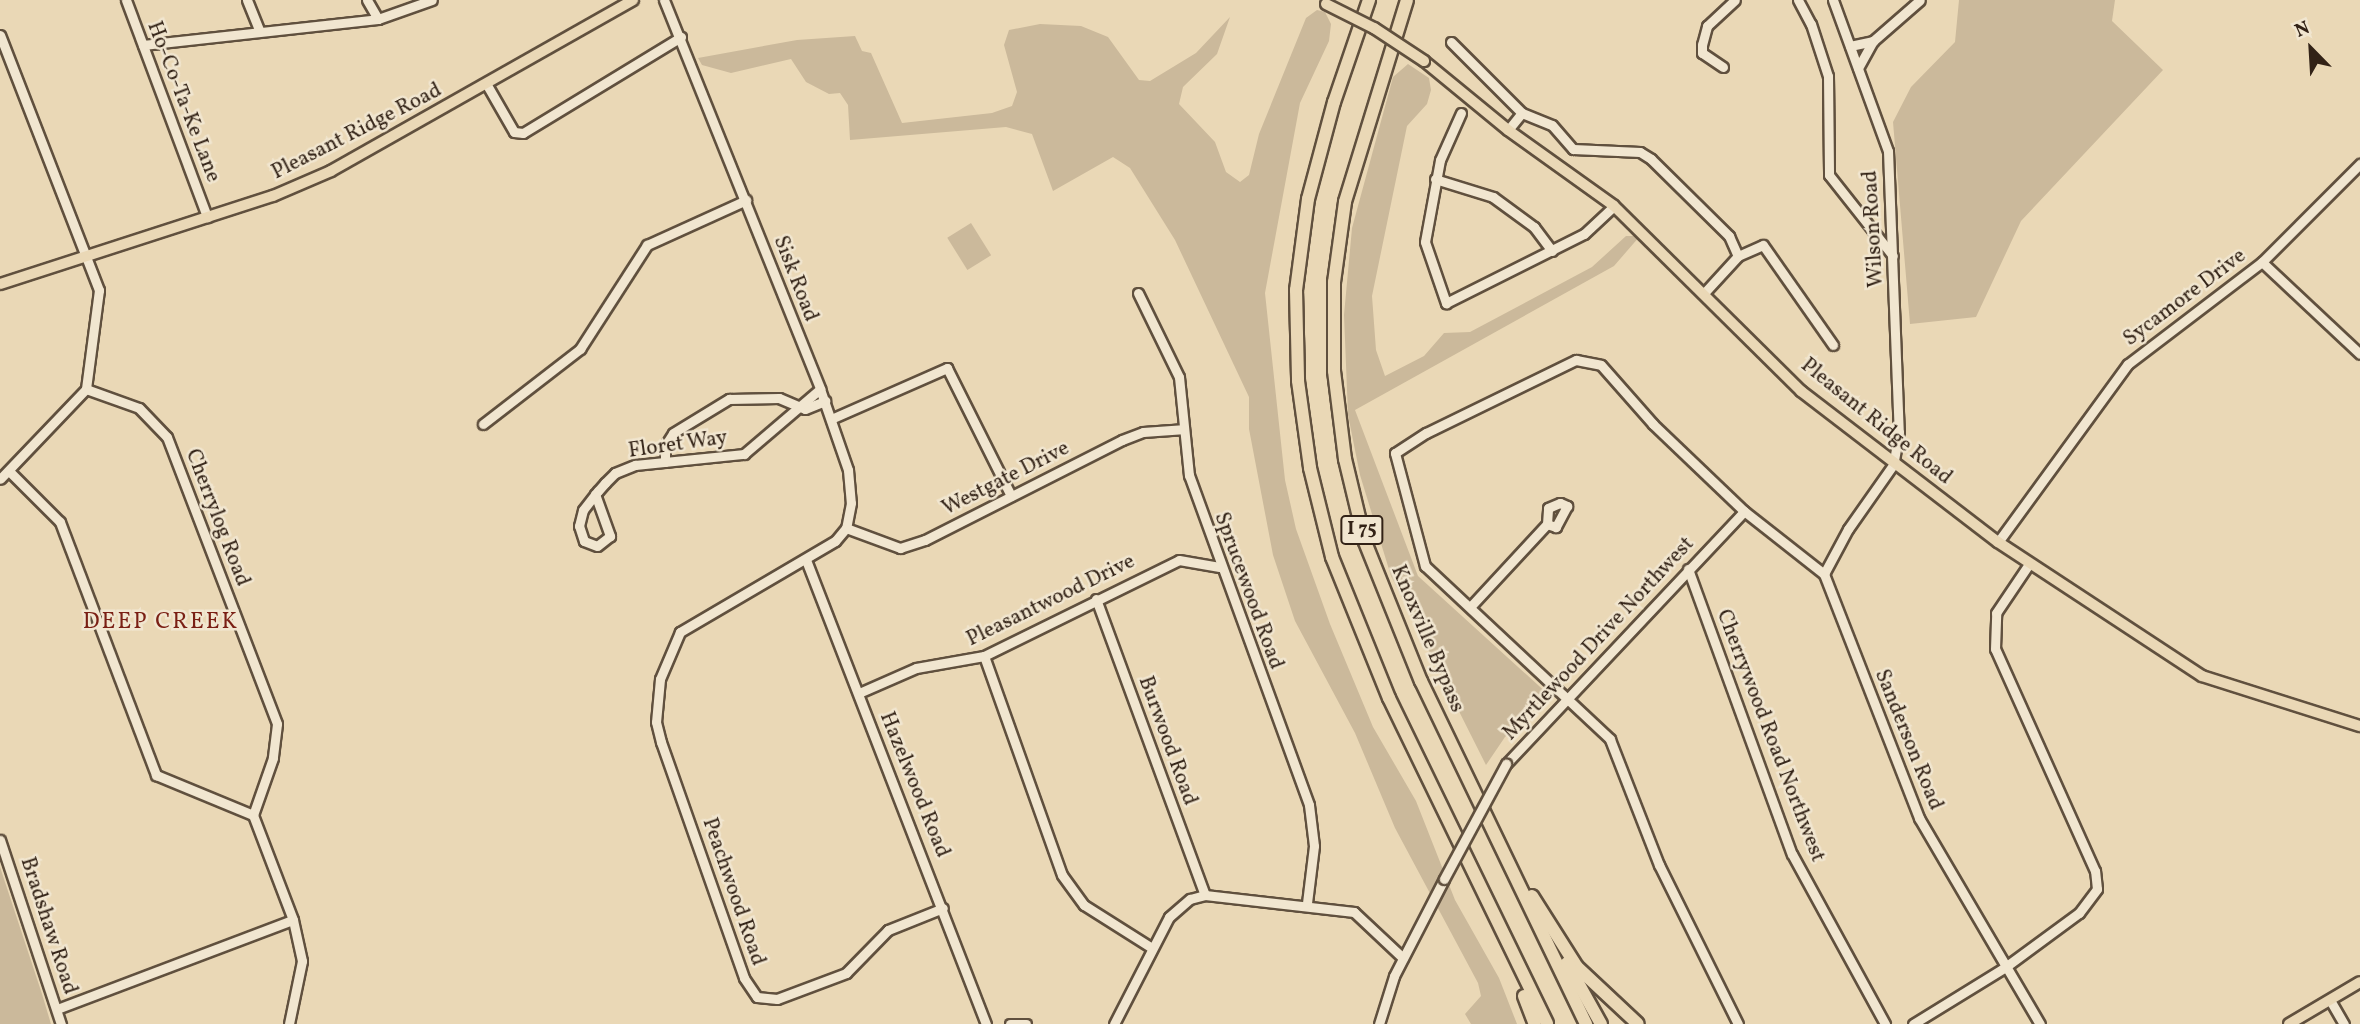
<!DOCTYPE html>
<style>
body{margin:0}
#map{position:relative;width:2360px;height:1024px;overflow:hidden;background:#ead8b6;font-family:Vollkorn,serif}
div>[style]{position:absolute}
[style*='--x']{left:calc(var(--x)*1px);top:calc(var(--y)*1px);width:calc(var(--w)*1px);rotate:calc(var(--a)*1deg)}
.green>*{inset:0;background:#cbb99b;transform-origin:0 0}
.roads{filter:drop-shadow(2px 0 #60503e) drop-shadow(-2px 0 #60503e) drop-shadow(0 2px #60503e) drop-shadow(0 -2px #60503e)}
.minor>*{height:9px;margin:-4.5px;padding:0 4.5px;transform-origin:4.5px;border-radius:4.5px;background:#f1e6d0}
.major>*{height:10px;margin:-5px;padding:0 5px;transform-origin:5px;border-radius:5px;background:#ead8b6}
.highway>*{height:12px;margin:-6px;padding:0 6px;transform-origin:6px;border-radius:6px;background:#ead8b6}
.bridges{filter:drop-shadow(2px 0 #60503e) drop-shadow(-2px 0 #60503e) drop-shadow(0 2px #60503e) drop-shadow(0 -2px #60503e)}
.minor-bridge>*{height:9px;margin:-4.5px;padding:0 4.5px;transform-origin:4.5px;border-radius:4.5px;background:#f1e6d0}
.major-bridge>*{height:10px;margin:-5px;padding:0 5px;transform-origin:5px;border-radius:5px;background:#ead8b6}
span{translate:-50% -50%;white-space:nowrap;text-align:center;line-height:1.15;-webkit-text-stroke:5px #f1e6d0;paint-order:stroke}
.shield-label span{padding:2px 5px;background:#f1e6d0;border:2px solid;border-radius:5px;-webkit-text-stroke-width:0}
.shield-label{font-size:19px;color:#322216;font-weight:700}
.street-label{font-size:21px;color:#322216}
.neighbourhood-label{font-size:23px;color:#7a1f14;letter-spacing:2px}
.north{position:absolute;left:2276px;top:14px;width:70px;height:70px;-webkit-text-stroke:5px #f1e6d0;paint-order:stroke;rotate:336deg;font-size:19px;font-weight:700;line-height:28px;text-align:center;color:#322216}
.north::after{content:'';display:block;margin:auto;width:24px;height:32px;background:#322216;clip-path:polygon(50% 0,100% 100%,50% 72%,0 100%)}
</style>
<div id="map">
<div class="green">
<i style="clip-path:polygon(1959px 0,2115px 0,2112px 21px,2163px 70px,2021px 221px,1976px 317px,1910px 324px,1893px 122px,1911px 87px,1955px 42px)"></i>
<i style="clip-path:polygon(1317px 10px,1325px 12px,1331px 24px,1329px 41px,1300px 103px,1265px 293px,1285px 480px,1296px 529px,1330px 624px,1373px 727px,1416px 801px,1455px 900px,1499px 978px,1517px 1024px,1471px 1024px,1465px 1014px,1481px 996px,1478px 983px,1395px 828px,1355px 733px,1295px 621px,1273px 555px,1249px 429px,1249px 397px,1175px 240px,1130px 168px,1113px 157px,1053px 191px,1032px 134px,1006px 127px,850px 140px,848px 105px,840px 93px,829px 94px,806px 82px,791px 59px,731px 73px,702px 65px,698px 58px,797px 40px,855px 36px,862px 51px,871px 53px,902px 123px,992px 113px,1012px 106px,1017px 92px,1004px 45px,1009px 30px,1040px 24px,1081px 26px,1108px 37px,1139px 80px,1150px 81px,1196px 53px,1230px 17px,1217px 54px,1183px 87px,1179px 104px,1215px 142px,1226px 172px,1240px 182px,1249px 175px,1259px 134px,1306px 18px)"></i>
<i style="clip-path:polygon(1408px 64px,1429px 78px,1431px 90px,1427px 104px,1407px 126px,1372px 296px,1376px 350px,1385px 376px,1424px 356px,1444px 333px,1470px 332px,1592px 267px,1626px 236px,1640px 236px,1614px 266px,1355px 410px,1418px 576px,1550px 696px,1505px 737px,1486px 765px,1391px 576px,1360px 475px,1348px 415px,1344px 315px,1352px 228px,1393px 77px)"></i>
<i style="left:971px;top:223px;width:38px;height:28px;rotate:58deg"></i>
<i style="clip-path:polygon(0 867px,42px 994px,51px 1024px,0 1024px)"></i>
</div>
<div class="roads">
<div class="minor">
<i style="--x:126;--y:0;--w:232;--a:69.5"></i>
<i style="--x:247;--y:0;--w:32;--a:68"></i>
<i style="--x:367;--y:0;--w:22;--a:60"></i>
<i style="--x:664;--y:0;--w:419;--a:68.1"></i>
<i style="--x:820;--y:389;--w:86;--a:70.9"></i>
<i style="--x:848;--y:470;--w:33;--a:85"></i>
<i style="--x:851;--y:503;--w:25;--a:101"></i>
<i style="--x:846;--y:528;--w:17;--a:130"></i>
<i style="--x:835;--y:541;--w:180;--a:149.6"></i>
<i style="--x:680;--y:632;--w:51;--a:113.1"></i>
<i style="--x:660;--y:679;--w:43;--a:95.3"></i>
<i style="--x:656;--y:722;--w:21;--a:76"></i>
<i style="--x:661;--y:742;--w:250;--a:70.6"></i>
<i style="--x:744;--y:978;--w:23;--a:56"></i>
<i style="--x:757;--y:997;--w:20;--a:6"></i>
<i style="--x:777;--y:999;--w:74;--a:-20.6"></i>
<i style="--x:846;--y:973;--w:60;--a:-45.7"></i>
<i style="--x:888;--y:930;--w:59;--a:-21.8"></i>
<i style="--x:1798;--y:0;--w:27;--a:62"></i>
<i style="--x:1811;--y:24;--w:55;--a:71.9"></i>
<i style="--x:1828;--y:76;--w:99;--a:89.4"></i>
<i style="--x:1829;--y:175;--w:103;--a:51.7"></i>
<i style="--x:1833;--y:0;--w:161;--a:70"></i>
<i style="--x:1888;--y:151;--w:281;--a:87.8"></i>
<i style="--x:1899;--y:432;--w:34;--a:100"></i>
<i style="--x:1893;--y:465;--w:78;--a:125.1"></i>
<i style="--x:1848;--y:529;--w:51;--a:118.1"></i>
<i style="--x:1824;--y:574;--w:262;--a:68.7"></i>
<i style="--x:1919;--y:818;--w:239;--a:59.6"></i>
<i style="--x:0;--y:35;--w:274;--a:68.8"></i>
<i style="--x:99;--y:290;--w:100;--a:97.5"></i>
<i style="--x:86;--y:389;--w:124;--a:133.7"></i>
<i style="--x:1451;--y:42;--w:100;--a:45"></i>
<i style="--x:1522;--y:113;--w:32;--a:22"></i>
<i style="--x:1552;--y:125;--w:32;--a:49"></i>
<i style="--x:1573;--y:149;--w:67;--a:2.6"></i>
<i style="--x:1640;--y:152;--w:13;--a:32"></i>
<i style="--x:1651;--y:159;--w:110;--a:44.6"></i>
<i style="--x:1729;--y:236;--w:22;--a:66"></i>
<i style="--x:143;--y:45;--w:236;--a:-6.3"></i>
<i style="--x:378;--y:19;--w:57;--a:-19.4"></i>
<i style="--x:1850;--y:46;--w:24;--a:-12"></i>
<i style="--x:1873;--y:41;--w:62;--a:-41.1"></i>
<i style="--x:1723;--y:67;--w:25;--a:-146"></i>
<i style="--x:1702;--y:53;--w:8;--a:-90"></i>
<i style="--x:1702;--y:45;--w:20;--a:-75"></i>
<i style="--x:1707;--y:26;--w:38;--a:-43"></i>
<i style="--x:1858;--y:68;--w:31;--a:-61"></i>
<i style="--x:487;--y:85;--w:54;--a:60.1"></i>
<i style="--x:514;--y:132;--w:9;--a:6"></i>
<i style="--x:523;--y:133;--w:185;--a:-31.3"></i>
<i style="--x:1461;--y:113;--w:51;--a:114.1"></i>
<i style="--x:1440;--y:160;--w:83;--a:100.4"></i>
<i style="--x:1425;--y:242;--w:65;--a:71"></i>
<i style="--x:1446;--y:303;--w:154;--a:-26.6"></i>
<i style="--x:1584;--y:234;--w:41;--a:-43"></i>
<i style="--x:1508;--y:130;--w:22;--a:-51"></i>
<i style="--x:1435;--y:179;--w:61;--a:17.2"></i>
<i style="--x:1493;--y:197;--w:51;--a:36.2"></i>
<i style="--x:1534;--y:227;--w:30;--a:53"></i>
<i style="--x:2262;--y:262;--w:134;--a:43.2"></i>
<i style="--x:1705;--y:292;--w:49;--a:-47.5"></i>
<i style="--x:1738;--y:256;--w:27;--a:-24"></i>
<i style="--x:1763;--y:245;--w:122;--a:55"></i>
<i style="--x:1138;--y:293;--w:93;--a:64"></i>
<i style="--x:1179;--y:377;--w:99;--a:84.2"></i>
<i style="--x:1189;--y:475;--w:351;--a:70"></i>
<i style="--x:1309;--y:805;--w:41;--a:83"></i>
<i style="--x:1314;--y:846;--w:57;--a:97"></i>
<i style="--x:86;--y:389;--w:56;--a:19.7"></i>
<i style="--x:139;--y:408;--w:40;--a:46"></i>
<i style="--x:167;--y:437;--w:307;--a:69"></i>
<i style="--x:277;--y:724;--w:34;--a:97"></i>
<i style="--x:273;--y:758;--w:60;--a:109.3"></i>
<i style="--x:253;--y:815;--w:112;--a:69.1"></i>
<i style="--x:293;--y:920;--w:42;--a:77.6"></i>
<i style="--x:302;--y:961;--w:64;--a:101.7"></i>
<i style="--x:831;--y:419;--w:127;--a:-23.7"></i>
<i style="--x:947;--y:368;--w:143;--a:63.4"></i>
<i style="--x:483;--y:424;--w:123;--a:-37.7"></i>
<i style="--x:580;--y:349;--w:124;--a:-57.2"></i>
<i style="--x:647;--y:245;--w:109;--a:-24.4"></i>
<i style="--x:665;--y:462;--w:16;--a:-90"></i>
<i style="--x:665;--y:446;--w:15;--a:-58"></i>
<i style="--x:673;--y:433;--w:66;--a:-31.3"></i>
<i style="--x:729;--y:399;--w:50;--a:-1.1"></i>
<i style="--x:779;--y:398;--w:28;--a:23"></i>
<i style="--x:805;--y:409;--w:22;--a:-22"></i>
<i style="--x:9;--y:471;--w:72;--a:45"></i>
<i style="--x:60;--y:522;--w:271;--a:69.2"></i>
<i style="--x:156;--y:775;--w:105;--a:22.4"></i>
<i style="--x:595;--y:494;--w:45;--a:70.3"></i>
<i style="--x:610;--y:536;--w:16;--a:142"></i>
<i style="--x:597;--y:546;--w:14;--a:-159"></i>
<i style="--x:584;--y:541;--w:16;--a:-108"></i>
<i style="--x:579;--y:526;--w:16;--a:-76"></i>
<i style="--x:583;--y:510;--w:24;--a:-52"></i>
<i style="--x:598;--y:491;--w:11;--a:-49"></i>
<i style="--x:605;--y:483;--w:14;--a:-45"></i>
<i style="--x:615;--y:473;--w:22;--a:-22"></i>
<i style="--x:635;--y:465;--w:110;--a:-5.8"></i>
<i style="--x:744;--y:454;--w:100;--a:-40.5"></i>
<i style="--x:846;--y:528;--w:58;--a:20.3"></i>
<i style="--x:900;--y:548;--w:26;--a:-18"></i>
<i style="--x:925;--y:540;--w:221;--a:-26.9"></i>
<i style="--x:1122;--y:440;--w:22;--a:-21"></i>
<i style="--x:1143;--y:432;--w:39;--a:-4"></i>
<i style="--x:1998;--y:542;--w:220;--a:-53.9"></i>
<i style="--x:2128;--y:364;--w:168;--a:-37.3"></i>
<i style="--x:2262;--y:262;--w:139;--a:-45"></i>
<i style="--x:806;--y:560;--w:498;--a:68.8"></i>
<i style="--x:1688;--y:569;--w:303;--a:70"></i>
<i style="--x:1792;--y:854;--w:194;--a:61.3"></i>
<i style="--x:1096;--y:599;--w:315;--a:69.8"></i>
<i style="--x:1471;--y:606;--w:112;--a:-47.2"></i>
<i style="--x:1547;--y:524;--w:16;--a:-86"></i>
<i style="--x:1548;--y:508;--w:13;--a:-23"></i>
<i style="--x:1560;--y:503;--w:8;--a:23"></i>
<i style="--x:1567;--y:506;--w:24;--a:118"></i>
<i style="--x:1556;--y:527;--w:9;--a:-162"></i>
<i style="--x:984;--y:656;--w:232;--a:70.4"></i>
<i style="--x:1062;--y:875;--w:37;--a:54"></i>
<i style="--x:1084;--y:905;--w:80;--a:32.3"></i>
<i style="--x:859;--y:693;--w:62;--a:-23.7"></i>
<i style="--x:916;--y:668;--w:69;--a:-10"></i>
<i style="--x:984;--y:656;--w:217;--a:-26.2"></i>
<i style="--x:1179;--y:560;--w:41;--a:9.9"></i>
<i style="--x:1506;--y:764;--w:347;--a:-46.7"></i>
<i style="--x:0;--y:840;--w:194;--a:71.7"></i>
<i style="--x:2330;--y:1000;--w:28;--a:60"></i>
<i style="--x:57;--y:1009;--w:252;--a:-20.7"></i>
<i style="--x:1010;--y:1024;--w:16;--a:0"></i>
<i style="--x:1114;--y:1024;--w:120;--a:-62.8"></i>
<i style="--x:1169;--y:917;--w:28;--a:-41"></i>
<i style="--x:1190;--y:899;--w:16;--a:-15"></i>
<i style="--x:1205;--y:895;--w:150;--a:6.5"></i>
<i style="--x:1354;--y:912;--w:67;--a:43.2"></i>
<i style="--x:1379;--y:1024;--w:50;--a:-72.6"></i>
<i style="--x:1394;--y:976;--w:109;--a:-62.7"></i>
<i style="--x:1738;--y:1024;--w:178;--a:-116.4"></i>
<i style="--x:1659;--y:865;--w:135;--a:-111.3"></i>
<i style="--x:1610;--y:739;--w:253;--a:-136.9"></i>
<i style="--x:1425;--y:566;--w:117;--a:-104.9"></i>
<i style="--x:1395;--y:453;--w:37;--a:-33"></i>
<i style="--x:1426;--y:433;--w:167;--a:-26"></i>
<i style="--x:1576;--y:360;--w:25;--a:11"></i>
<i style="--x:1601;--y:365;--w:79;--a:48.6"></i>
<i style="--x:1653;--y:424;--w:126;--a:43.7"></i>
<i style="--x:1744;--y:511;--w:102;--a:38.2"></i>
<i style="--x:1913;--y:1024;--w:107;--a:-31.6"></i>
<i style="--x:2004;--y:968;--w:93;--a:-36.3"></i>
<i style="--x:2079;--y:913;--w:30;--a:-53"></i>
<i style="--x:2097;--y:889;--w:18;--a:-96"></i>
<i style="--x:2095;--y:871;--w:243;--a:-114.2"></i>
<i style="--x:1995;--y:649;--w:36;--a:-88"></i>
<i style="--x:1996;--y:613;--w:59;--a:-56"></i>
</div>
<div class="major">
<i style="--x:1424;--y:61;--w:109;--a:39.4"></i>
<i style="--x:1508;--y:130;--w:130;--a:35.6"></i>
<i style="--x:1614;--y:206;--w:263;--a:44.7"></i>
<i style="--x:1801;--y:391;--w:248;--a:37.5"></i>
<i style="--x:1998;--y:542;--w:244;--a:33.3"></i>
<i style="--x:2202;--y:676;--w:166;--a:17.6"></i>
<i style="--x:0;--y:284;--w:287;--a:-17.9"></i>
<i style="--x:273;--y:196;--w:63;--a:-23.3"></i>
<i style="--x:331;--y:171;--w:347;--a:-29.5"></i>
<i style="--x:2289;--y:1024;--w:82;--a:-30.6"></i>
</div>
<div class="highway">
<i style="--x:1369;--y:0;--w:108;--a:108.9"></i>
<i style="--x:1334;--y:102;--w:100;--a:105"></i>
<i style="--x:1308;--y:199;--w:92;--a:97.5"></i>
<i style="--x:1296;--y:290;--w:91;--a:88.7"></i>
<i style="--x:1298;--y:381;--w:88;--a:82.1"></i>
<i style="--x:1310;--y:468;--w:92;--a:76.1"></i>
<i style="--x:1332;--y:557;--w:152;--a:68"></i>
<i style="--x:1389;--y:698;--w:362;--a:64.1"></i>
<i style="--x:1407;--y:0;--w:211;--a:107.1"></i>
<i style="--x:1345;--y:202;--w:81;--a:97.8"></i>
<i style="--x:1334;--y:282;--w:89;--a:90"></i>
<i style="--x:1334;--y:371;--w:89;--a:82.9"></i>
<i style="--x:1345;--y:459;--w:85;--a:76.5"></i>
<i style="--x:1365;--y:542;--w:150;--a:68.1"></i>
<i style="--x:1421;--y:681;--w:381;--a:64.3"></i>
<i style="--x:1532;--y:896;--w:84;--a:57.6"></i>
<i style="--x:1577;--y:967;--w:83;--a:43.1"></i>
<i style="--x:1567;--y:963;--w:70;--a:60.9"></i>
<i style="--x:1524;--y:996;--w:30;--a:69"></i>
</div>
</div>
<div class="bridges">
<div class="minor-bridge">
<i style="--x:1444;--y:879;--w:131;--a:-61.7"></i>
</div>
<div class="major-bridge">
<i style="--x:1326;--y:4;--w:54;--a:26.6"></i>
<i style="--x:1374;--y:28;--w:60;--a:33.4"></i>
</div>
</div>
<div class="shield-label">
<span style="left:1362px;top:530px">I 75</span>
</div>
<div class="street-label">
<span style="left:183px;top:102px;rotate:69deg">Ho-Co-Ta-Ke Lane</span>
<span style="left:357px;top:132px;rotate:-27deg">Pleasant Ridge Road</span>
<span style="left:1874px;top:229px;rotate:-93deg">Wilson Road</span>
<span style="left:795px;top:279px;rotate:69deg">Sisk Road</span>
<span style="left:2185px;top:298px;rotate:-37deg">Sycamore Drive</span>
<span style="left:1876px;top:422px;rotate:39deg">Pleasant Ridge Road</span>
<span style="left:678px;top:445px;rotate:-8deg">Floret Way</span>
<span style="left:1006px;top:479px;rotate:-27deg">Westgate Drive</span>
<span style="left:217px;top:518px;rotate:69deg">Cherrylog Road</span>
<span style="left:1248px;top:591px;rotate:70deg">Sprucewood Road</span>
<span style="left:1051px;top:601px;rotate:-26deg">Pleasantwood Drive</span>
<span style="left:1427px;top:639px;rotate:67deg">Knoxville Bypass</span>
<span style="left:1599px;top:639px;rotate:-47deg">Myrtlewood Drive Northwest</span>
<span style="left:1770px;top:736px;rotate:69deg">Cherrywood Road Northwest</span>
<span style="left:1908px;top:740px;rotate:68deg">Sanderson Road</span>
<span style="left:1167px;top:741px;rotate:70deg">Burwood Road</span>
<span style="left:914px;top:785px;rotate:68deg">Hazelwood Road</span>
<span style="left:733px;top:892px;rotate:71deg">Peachwood Road</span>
<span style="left:48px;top:926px;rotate:72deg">Bradshaw Road</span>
</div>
<div class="neighbourhood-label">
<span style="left:161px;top:622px">DEEP CREEK</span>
</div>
<div class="north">N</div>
</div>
